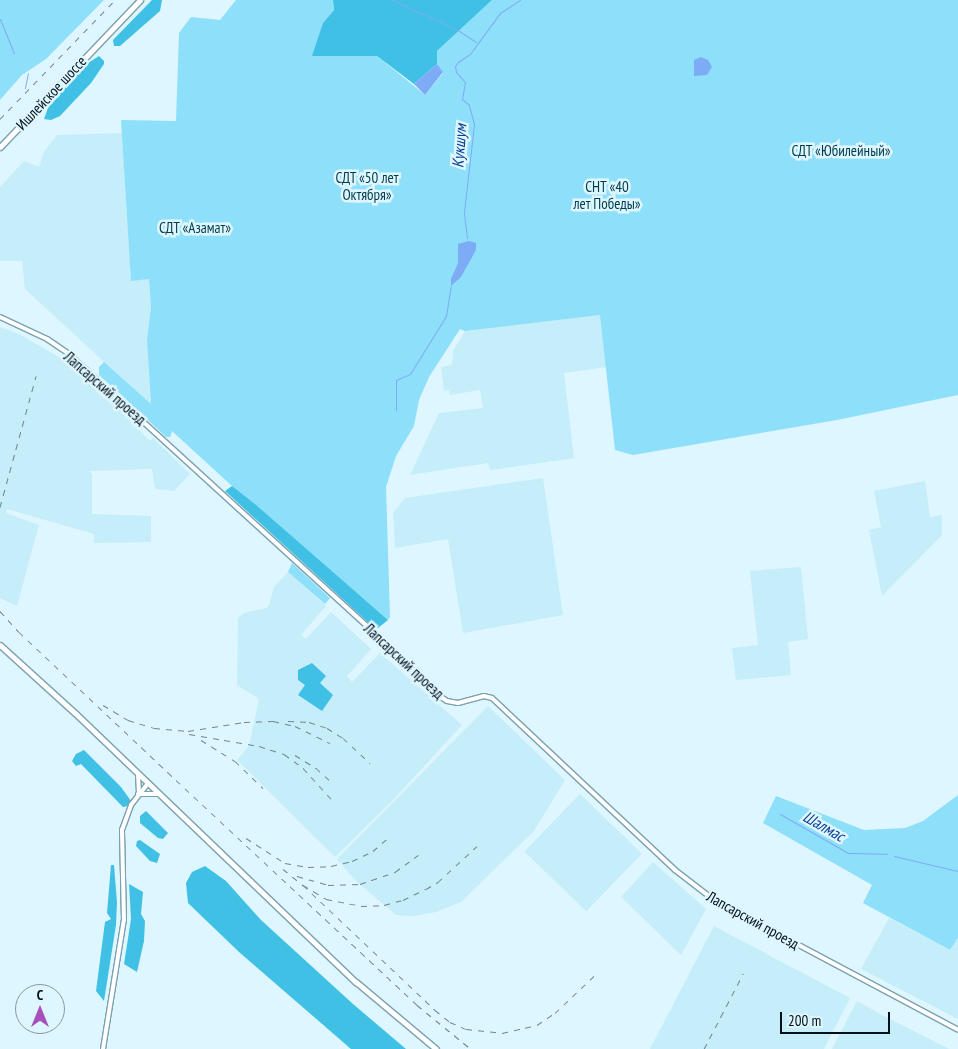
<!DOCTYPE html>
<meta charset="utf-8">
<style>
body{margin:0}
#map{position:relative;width:958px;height:1049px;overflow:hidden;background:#def6ff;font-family:"PT Sans Narrow",sans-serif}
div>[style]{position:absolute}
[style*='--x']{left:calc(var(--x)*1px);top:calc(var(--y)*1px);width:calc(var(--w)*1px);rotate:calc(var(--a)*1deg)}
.built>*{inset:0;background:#c5edfa;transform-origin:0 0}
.green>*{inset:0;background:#8edffa}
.forest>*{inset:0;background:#40c0e5}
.water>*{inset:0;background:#7eabf6}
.stream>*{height:1px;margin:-0.5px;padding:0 0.5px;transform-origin:0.5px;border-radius:0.5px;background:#7eabf6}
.roads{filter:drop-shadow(1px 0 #7ba1ae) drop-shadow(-1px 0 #7ba1ae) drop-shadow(0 1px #7ba1ae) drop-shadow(0 -1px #7ba1ae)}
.tertiary>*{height:4px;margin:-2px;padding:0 2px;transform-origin:2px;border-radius:2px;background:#fff}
.primary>*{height:5px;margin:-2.5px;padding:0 2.5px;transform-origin:2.5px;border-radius:2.5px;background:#fff}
.trunk>*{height:5px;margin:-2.5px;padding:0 2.5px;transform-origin:2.5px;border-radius:2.5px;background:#fff}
.rail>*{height:1px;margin-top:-0.5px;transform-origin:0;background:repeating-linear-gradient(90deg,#73858c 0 6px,transparent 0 12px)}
span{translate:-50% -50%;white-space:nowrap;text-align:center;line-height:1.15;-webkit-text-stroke:5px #def6ff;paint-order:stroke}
.street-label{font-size:15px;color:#031015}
.park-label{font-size:15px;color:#003c4b}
.water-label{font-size:16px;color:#0a3d93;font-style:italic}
.north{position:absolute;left:15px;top:984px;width:50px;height:50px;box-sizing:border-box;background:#def6ff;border:1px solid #869aa1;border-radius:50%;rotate:0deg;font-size:14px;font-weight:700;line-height:20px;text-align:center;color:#031015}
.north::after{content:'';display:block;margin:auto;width:18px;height:22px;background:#a74fbb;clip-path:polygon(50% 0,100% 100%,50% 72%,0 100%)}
.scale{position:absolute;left:780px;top:1012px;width:110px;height:22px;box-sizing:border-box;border:2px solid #031015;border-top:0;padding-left:6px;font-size:15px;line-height:18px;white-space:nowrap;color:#031015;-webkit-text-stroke:4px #def6ff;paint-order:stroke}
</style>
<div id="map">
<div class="built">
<i style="clip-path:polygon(122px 133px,131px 280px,149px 279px,151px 307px,147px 340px,151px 405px,25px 289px,22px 261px,0 261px,0 187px,24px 161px,39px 167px,44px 152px,57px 135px)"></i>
<i style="clip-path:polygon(600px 315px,607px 367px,564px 373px,574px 458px,490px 470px,488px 463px,410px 475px,439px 413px,483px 408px,480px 390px,450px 395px,449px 390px,444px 391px,441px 367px,452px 365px,453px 351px,465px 331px)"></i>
<i style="clip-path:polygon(0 327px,19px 334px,83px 371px,124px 411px,122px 413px,150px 441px,153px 438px,190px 474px,174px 491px,155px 489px,152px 469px,89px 471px,92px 474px,92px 514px,151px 516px,151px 542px,94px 543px,94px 534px,7px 509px,6px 513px,39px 525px,17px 606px,0 598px)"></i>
<i style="clip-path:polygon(543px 478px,563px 615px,463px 633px,448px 539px,395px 548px,393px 513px,405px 498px)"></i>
<i style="clip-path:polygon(925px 481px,930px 517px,942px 515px,942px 535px,882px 596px,869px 530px,881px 527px,874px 491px)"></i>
<i style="clip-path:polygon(801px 567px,808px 639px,788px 642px,791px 675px,736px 680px,732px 648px,758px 645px,750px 571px)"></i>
<i style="clip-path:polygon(288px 572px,326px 606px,301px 635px,306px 639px,331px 612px,371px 649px,347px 676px,352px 682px,380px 653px,462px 725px,394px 799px,335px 857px,237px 760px,249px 746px,259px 699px,237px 685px,238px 618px,244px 613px,266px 608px,269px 605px,274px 587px)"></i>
<i style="clip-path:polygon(488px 706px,565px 780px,534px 831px,461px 902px,436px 912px,414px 916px,396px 915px,355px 880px,337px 859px)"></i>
<i style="left:580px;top:794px;width:86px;height:80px;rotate:44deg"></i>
<i style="clip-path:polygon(653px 862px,706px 909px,681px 955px,621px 897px)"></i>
<i style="clip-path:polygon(889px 918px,950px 950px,958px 938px,958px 1019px,861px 969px)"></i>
<i style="clip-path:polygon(714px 926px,850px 998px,824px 1049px,650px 1049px)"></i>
<i style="clip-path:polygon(857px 1001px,882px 1015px,949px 1049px,832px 1049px)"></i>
</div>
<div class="green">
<i style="clip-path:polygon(0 0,104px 0,46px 59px,22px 75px,0 100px)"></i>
<i style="clip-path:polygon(236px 0,333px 0,334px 10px,323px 23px,319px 56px,377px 56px,425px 95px,443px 73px,437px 64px,437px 51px,492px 0,958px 0,958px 395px,837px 420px,633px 455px,615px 450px,600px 315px,465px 331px,460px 329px,429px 377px,419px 400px,414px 426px,396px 456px,386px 487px,390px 617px,388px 620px,232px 486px,172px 431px,170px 437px,166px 437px,116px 390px,116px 385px,111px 386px,99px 375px,99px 367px,104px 362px,151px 404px,147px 340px,151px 307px,149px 279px,131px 281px,121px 120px,176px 121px,179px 33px,191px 17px,220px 20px)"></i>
<i style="clip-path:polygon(292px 563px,330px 598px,325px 604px,288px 572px)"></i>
<i style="clip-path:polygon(958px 795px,958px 938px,950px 950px,863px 903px,872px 885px,763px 823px,776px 796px,864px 830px,905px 828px,923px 821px)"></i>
</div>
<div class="forest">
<i style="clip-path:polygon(152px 0,162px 0,160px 11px,120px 46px,114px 46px,113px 40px)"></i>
<i style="clip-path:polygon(333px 0,492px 0,437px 51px,437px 64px,414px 84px,377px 56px,312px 56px,323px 23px,334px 10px)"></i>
<i style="clip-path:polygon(99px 56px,104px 61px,104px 64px,91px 83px,60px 116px,51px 120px,44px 119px,49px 105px,85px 65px)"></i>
<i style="clip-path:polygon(232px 486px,256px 505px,388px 620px,378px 628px,371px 625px,225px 491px)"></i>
<i style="clip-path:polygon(312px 663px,326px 676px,320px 683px,333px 695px,322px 711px,298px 695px,305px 685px,298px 680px,298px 670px)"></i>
<i style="clip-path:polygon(84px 750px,121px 787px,131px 801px,128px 806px,123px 807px,81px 764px,76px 766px,72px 761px,76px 754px)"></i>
<i style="clip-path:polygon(146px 811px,168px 833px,163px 839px,158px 838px,140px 823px,140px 816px)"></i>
<i style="clip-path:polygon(140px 840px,160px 854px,157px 863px,150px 861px,136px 846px,137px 841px)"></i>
<i style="clip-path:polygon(111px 865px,114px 865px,117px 902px,116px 925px,104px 1001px,96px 991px,105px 922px,111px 919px,107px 913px)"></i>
<i style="clip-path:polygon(205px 866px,226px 881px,261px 920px,353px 1004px,406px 1049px,351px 1049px,239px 952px,188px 903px,186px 883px,192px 872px)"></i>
<i style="clip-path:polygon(129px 884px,143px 892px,141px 914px,145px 921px,144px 941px,137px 972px,124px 964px,131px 919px)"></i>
</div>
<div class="water">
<i style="clip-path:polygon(701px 57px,708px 60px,712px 67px,707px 75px,694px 76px,694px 60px)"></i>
<i style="clip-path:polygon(437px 64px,443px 72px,425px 95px,414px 84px)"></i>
<i style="clip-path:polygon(469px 241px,476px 243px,476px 250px,461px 277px,451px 286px,451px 279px,458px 263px,458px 244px)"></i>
</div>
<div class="stream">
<i style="--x:392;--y:0;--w:70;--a:24.4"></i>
<i style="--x:456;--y:29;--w:24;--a:33"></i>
<i style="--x:0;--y:19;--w:37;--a:68"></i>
<i style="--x:25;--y:88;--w:15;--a:-79"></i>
<i style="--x:467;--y:238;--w:26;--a:-97"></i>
<i style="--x:464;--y:212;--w:89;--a:-83.5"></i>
<i style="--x:474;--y:124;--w:20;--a:-105"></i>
<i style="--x:469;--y:105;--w:9;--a:-139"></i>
<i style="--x:462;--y:99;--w:17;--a:-80"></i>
<i style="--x:465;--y:82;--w:13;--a:-132"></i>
<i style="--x:456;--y:72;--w:6;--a:-99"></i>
<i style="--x:455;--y:66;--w:5;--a:-53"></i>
<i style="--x:458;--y:62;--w:14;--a:-34"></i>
<i style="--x:470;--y:54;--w:51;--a:-53.8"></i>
<i style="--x:500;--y:13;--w:24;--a:-33"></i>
<i style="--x:396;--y:410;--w:30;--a:-90"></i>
<i style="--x:396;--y:380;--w:15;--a:-23"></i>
<i style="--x:410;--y:374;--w:68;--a:-58.2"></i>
<i style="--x:446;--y:316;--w:30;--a:-81"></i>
<i style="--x:780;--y:814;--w:78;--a:29.8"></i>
<i style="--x:848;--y:853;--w:39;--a:1"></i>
<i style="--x:894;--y:856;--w:66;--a:13.2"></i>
</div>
<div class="roads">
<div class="tertiary">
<i style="--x:0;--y:317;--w:52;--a:25.1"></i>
<i style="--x:47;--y:339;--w:27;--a:34"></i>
<i style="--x:69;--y:354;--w:420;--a:42.4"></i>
<i style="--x:379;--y:637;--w:86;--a:44.1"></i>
<i style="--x:441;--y:697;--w:7;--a:34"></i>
<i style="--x:447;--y:701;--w:11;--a:10"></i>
<i style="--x:458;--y:703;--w:27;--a:-15"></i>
<i style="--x:484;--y:696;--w:8;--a:14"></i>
<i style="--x:492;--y:698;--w:251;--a:43.2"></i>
<i style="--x:675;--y:870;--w:49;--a:37.6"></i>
<i style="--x:714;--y:900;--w:276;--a:28"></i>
<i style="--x:138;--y:774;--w:18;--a:87"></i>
<i style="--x:138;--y:794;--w:20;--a:0"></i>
<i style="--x:103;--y:1049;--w:131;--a:-80.8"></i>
<i style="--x:124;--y:920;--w:90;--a:-91.3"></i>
<i style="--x:122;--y:830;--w:27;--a:-70"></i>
<i style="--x:131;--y:805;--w:28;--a:-52"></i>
</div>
<div class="primary">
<i style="--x:0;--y:147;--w:203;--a:-46.4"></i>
</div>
<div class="trunk">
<i style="--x:0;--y:645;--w:101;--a:42.2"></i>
<i style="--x:75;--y:713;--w:389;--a:43.8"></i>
<i style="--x:356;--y:982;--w:104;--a:39.9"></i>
</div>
</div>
<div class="rail">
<i style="--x:0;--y:119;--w:165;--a:-46"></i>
<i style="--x:0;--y:507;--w:136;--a:-74.6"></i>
<i style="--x:0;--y:611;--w:28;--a:48"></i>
<i style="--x:19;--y:632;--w:216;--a:43.3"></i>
<i style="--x:176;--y:780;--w:330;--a:43"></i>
<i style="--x:417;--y:1005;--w:70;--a:39.2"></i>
<i style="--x:103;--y:705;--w:29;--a:31"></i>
<i style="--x:128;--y:720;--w:27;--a:17"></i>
<i style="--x:154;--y:728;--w:34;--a:5"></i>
<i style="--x:188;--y:731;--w:57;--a:-9.1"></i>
<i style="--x:244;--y:722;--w:29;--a:-2"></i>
<i style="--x:273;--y:721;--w:23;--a:13"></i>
<i style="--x:295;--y:726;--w:39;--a:26"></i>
<i style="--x:288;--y:721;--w:21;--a:3"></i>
<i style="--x:309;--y:722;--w:19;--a:18"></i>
<i style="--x:327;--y:728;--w:19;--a:32"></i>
<i style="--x:343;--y:738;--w:37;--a:43"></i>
<i style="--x:189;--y:734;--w:71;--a:9.7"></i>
<i style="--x:259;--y:746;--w:26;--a:18"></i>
<i style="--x:284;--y:754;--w:24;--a:36"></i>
<i style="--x:303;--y:768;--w:45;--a:47.7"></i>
<i style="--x:201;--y:740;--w:40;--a:32"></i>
<i style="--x:235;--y:761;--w:39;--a:44"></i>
<i style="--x:295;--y:755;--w:25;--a:32"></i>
<i style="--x:316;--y:768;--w:24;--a:42"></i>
<i style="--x:246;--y:838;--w:46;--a:32.7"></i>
<i style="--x:285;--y:863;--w:23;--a:10"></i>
<i style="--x:308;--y:867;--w:23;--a:-2"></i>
<i style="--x:331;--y:866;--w:22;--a:-13"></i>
<i style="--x:352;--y:861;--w:23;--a:-25"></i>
<i style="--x:373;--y:851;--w:20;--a:-41"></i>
<i style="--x:283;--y:869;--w:26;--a:39"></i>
<i style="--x:303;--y:885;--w:27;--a:31"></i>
<i style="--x:326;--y:899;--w:36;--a:11"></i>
<i style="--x:361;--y:906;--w:23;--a:-2"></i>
<i style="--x:384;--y:905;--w:20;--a:-15"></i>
<i style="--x:403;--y:900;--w:25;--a:-26"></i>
<i style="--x:426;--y:889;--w:14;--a:-30"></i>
<i style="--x:438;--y:882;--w:53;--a:-42.7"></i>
<i style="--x:297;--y:876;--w:32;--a:16"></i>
<i style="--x:328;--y:885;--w:32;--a:-2"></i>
<i style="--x:360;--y:884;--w:37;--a:-19"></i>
<i style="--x:395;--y:872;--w:29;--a:-36"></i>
<i style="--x:303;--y:885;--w:182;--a:43.4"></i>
<i style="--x:435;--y:1010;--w:19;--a:39"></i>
<i style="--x:450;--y:1022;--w:17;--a:24"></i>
<i style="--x:466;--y:1029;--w:36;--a:6"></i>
<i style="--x:502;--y:1033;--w:36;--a:-13"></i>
<i style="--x:537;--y:1025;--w:22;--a:-34"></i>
<i style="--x:555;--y:1013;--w:55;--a:-43.5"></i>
<i style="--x:704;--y:1049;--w:85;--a:-62.5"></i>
</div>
<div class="street-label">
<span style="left:51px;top:93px;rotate:-47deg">Ишлейское шоссе</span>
<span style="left:105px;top:388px;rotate:41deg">Лапсарский проезд</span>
<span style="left:404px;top:661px;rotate:43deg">Лапсарский проезд</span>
<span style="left:753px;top:920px;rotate:29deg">Лапсарский проезд</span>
</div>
<div class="park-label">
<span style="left:841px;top:151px">СДТ «Юбилейный»</span>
<span style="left:367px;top:186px">СДТ «50 лет<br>Октября»</span>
<span style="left:607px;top:195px">СНТ «40<br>лет Победы»</span>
<span style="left:195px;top:228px">СДТ «Азамат»</span>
</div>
<div class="water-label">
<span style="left:459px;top:146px;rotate:-86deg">Кукшум</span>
<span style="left:824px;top:826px;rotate:30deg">Шалмас</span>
</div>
<div class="north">С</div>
<div class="scale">200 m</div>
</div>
